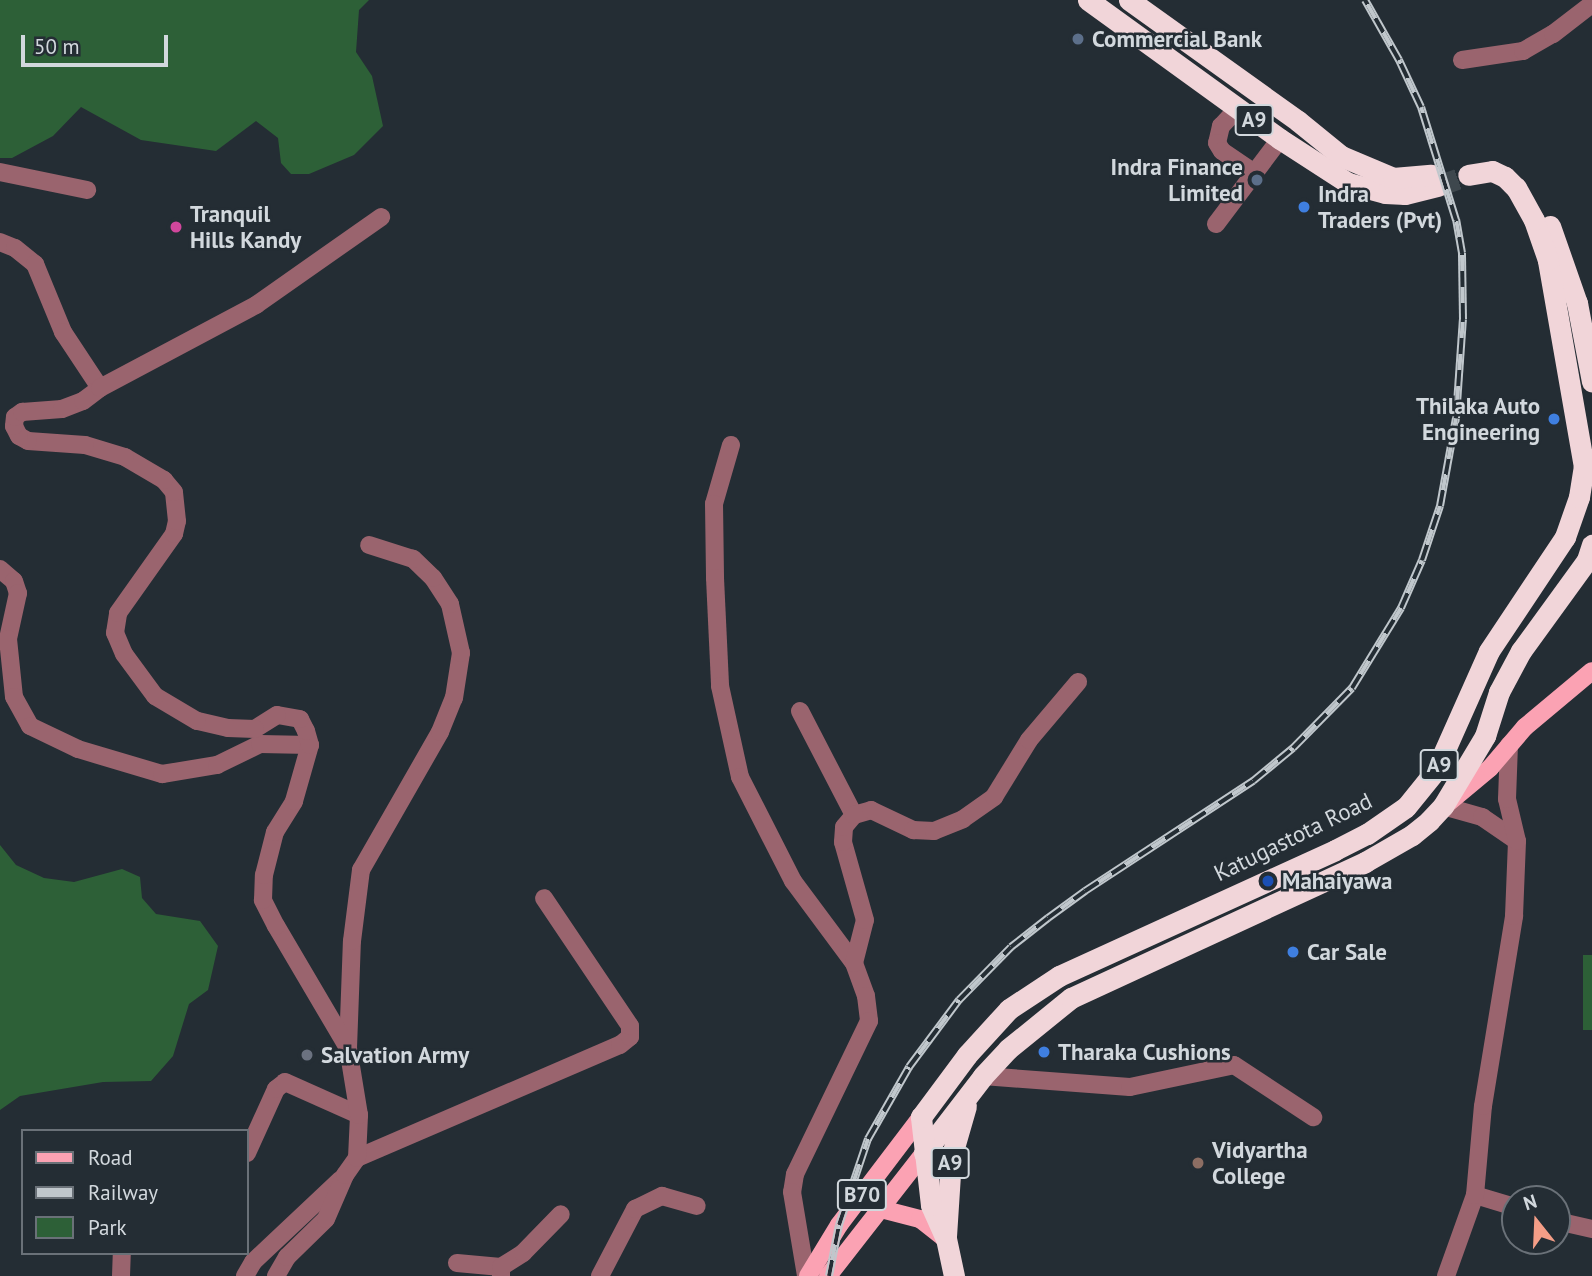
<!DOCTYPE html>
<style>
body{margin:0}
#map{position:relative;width:1592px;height:1276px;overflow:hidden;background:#242d34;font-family:"PT Sans",sans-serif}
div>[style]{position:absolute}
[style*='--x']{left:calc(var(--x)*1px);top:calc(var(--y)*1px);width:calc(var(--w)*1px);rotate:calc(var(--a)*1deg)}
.green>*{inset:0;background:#2d6037;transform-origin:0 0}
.highway-tunnel>*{height:21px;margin-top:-10.5px;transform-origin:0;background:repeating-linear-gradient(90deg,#3e474d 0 21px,transparent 0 31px)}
.minor>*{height:18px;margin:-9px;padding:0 9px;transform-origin:9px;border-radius:9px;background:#9a646e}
.major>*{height:18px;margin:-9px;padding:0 9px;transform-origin:9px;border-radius:9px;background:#fba2b3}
.highway>*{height:21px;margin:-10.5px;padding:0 10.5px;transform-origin:10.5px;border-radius:10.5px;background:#f1d5d9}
.rail>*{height:8px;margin-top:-4px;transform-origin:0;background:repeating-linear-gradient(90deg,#242d34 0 16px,#c0c7cc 0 32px);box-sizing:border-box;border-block:2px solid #c0c7cc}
.dots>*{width:19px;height:19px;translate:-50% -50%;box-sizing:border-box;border:4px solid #242d34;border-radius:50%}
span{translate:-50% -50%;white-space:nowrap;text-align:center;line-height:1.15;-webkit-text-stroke:5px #242d34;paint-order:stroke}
.shield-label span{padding:2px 5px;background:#242d34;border:2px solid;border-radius:5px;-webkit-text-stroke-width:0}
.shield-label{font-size:21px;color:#d2d8dd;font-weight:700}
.poi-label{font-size:23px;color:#d2d8dd;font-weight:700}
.left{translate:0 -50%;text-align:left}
.right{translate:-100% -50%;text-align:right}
.street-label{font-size:23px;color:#d2d8dd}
.legend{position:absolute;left:21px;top:1129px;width:228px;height:126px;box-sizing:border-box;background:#242d34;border:2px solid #6a7178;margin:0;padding:9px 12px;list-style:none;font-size:21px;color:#d2d8dd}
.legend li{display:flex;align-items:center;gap:14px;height:35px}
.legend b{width:35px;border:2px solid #6a7178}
.north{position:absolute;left:1501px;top:1185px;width:70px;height:70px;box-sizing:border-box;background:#242d34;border:2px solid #6a7178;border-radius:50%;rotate:342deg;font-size:19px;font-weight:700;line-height:28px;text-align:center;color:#d2d8dd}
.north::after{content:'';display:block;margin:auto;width:24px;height:32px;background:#f49e87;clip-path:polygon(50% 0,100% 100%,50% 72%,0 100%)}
.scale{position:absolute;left:21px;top:35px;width:147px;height:32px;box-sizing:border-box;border:4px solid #d2d8dd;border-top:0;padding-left:9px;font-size:21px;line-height:24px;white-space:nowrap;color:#d2d8dd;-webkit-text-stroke:5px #242d34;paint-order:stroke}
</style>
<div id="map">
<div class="green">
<i style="clip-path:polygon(0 0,369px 0,359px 10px,356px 52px,372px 76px,383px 126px,354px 155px,309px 174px,291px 174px,281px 163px,278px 138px,256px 121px,216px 151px,141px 140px,81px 107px,53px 136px,12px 158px,0 158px)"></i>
<i style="clip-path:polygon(0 845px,16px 865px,44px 878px,74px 882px,122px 869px,140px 877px,142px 898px,156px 914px,200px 921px,218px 946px,208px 990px,189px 1004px,173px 1056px,151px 1081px,103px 1082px,20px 1096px,0 1110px)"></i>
<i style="left:1592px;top:955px;width:75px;height:9px;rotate:90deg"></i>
</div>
<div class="highway-tunnel">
<i style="--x:1438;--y:186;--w:32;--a:-20"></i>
</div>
<div class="minor">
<i style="--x:1462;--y:60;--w:62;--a:-8.4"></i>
<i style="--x:1523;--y:51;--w:34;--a:-30"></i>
<i style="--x:1553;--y:34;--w:49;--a:-37.6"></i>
<i style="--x:1238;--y:108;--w:25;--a:133"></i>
<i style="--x:1221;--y:126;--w:17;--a:103"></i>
<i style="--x:1217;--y:143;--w:9;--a:58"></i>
<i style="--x:1222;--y:151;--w:40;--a:34"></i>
<i style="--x:0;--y:172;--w:89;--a:11.7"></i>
<i style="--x:1216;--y:224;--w:106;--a:-53"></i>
<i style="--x:0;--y:242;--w:16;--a:22"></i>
<i style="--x:15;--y:248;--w:26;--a:39"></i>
<i style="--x:35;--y:264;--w:74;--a:67.6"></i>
<i style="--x:63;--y:332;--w:67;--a:56.5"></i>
<i style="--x:731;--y:445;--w:61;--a:106.1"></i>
<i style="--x:714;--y:504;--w:74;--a:89.2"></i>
<i style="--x:715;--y:578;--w:108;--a:87.3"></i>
<i style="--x:720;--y:686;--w:93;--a:77.6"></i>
<i style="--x:740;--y:777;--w:117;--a:63"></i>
<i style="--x:793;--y:881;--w:102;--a:53.4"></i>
<i style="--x:854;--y:963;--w:35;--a:70"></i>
<i style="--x:866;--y:996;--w:25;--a:83"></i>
<i style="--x:869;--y:1021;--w:170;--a:115.8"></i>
<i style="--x:795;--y:1174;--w:18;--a:99"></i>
<i style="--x:792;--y:1192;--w:85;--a:80.5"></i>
<i style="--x:0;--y:569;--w:18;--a:41"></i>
<i style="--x:14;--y:581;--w:13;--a:72"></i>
<i style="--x:18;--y:593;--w:47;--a:102.3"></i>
<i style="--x:8;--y:639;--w:58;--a:84.1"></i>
<i style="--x:14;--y:697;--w:33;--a:61"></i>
<i style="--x:30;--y:726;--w:53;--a:25.6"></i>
<i style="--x:78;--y:749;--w:88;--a:16.6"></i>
<i style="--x:162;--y:774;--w:56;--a:-9.3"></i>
<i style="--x:217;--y:765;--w:48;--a:-26"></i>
<i style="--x:260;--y:744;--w:50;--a:1.1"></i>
<i style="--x:800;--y:711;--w:117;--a:62.6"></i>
<i style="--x:1443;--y:806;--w:41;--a:15.8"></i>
<i style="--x:1482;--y:817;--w:42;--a:34.4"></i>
<i style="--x:854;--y:963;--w:44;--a:-75.7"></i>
<i style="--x:865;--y:920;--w:81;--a:-105.8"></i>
<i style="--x:843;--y:842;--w:15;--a:-86"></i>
<i style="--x:844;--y:827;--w:16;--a:-50"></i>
<i style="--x:854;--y:815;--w:18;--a:-16"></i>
<i style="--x:871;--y:810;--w:47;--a:25.5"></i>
<i style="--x:913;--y:830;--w:21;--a:3"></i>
<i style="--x:934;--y:831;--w:31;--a:-22"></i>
<i style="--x:963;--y:819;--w:38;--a:-35"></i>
<i style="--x:994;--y:797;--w:67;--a:-58.4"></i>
<i style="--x:1029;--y:740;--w:76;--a:-49.8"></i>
<i style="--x:348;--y:1048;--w:107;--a:-87.9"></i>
<i style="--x:352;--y:941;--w:72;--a:-82.8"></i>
<i style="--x:361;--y:870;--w:159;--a:-60.2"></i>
<i style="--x:440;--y:732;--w:37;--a:-68"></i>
<i style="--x:454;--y:698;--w:46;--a:-81.2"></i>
<i style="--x:461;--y:653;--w:50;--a:-102.7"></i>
<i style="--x:450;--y:604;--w:31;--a:-123"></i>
<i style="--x:433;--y:578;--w:28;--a:-136"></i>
<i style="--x:413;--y:559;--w:46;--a:-162.3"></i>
<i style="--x:983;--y:1076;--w:147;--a:4.3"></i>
<i style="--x:1130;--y:1087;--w:106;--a:-11.9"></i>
<i style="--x:1234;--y:1065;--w:95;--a:33.4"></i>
<i style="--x:247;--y:1153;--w:70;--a:-65.6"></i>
<i style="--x:276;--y:1089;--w:11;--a:-38"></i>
<i style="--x:285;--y:1082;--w:81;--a:24"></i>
<i style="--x:357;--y:1158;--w:286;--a:-23.3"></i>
<i style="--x:620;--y:1045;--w:13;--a:-39"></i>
<i style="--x:630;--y:1037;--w:11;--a:-90"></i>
<i style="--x:630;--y:1026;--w:154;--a:-123.9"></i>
<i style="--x:1475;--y:1195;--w:42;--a:16.7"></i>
<i style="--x:1557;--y:1221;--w:36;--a:13"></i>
<i style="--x:457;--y:1263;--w:44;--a:5.2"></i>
<i style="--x:121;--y:1276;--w:23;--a:-88"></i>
<i style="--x:245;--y:1276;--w:16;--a:-60"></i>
<i style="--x:253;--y:1262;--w:120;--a:-43.3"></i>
<i style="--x:276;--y:1276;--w:22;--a:-60"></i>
<i style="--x:287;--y:1257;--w:54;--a:-44.3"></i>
<i style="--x:326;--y:1219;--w:48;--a:-66.6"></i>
<i style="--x:345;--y:1175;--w:21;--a:-55"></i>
<i style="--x:357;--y:1158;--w:43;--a:-87.3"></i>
<i style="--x:359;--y:1115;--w:68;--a:-99.3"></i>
<i style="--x:348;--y:1048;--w:142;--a:-120.5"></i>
<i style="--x:276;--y:926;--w:29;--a:-117"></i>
<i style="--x:263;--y:900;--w:25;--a:-88"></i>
<i style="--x:264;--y:875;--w:44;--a:-75.7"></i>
<i style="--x:275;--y:832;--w:36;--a:-58"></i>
<i style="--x:294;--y:801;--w:58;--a:-74.1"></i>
<i style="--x:310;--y:745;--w:15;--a:-106"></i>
<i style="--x:306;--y:731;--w:13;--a:-117"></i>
<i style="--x:300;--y:719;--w:23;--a:-170"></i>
<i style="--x:277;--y:715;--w:26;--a:148"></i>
<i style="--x:255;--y:729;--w:27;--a:-178"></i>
<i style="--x:228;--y:728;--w:32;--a:-167"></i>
<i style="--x:197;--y:721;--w:49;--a:-149.2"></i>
<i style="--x:155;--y:696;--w:52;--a:-126.4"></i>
<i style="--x:124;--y:654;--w:23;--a:-113"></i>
<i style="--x:115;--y:633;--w:20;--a:-81"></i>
<i style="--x:118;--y:613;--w:97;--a:-54.7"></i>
<i style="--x:174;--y:534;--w:13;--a:-77"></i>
<i style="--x:177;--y:521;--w:29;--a:-96"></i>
<i style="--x:174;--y:492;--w:16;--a:-130"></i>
<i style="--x:164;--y:480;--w:45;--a:-149.5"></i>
<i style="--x:125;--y:457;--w:42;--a:-163.3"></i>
<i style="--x:85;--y:445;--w:57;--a:-176"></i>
<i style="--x:28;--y:441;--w:10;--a:-151"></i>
<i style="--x:19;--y:436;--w:11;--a:-117"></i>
<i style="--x:14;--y:426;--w:9;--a:-84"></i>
<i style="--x:15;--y:417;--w:9;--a:-36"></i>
<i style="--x:22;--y:412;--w:40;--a:-4.3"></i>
<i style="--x:62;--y:409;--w:22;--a:-21"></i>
<i style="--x:83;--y:401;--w:21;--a:-37"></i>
<i style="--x:100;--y:388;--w:177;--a:-28"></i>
<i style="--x:256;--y:305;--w:153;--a:-35.1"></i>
<i style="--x:501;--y:1276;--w:9;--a:-90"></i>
<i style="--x:501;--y:1267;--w:26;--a:-32"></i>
<i style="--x:523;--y:1253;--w:54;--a:-45.7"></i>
<i style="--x:600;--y:1276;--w:76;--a:-62.4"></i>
<i style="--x:635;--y:1209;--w:30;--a:-26"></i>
<i style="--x:662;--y:1196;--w:36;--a:16"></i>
<i style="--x:1446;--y:1276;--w:86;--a:-70.3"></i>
<i style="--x:1475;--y:1195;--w:89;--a:-84.9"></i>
<i style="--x:1483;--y:1106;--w:193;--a:-80.7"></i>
<i style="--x:1514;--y:916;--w:75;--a:-87.7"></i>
<i style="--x:1517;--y:841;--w:43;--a:-103.4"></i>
<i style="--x:1507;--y:799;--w:54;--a:-87.9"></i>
</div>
<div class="major">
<i style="--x:1448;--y:803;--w:55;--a:-39.8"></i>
<i style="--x:1490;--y:768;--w:54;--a:-49.5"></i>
<i style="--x:1525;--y:727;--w:87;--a:-39.9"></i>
<i style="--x:881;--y:1209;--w:40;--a:14.4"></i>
<i style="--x:920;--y:1219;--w:33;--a:38"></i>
<i style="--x:808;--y:1276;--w:60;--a:-58.7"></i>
<i style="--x:839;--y:1225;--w:136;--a:-52.8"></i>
<i style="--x:828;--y:1276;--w:156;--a:-52"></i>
</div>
<div class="highway">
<i style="--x:1088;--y:0;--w:237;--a:35.9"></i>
<i style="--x:1280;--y:139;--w:81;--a:32.9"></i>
<i style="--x:1348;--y:183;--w:38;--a:15"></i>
<i style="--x:1385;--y:193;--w:20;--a:3"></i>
<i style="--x:1405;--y:194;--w:34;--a:-14"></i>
<i style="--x:1129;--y:0;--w:208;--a:35.6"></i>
<i style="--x:1298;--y:121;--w:55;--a:39.1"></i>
<i style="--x:1341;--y:156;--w:56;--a:22.9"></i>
<i style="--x:1393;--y:178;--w:38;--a:-5"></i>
<i style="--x:1550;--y:226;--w:82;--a:70.7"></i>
<i style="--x:1577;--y:303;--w:80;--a:79.2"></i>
<i style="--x:924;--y:1153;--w:97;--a:-52.5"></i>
<i style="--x:983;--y:1076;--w:37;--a:-47"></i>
<i style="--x:1008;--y:1049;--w:81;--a:-39"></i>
<i style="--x:1071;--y:998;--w:324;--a:-24.8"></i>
<i style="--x:1365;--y:862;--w:54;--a:-29.9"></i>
<i style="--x:1412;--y:835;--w:22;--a:-39"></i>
<i style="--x:1429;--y:821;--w:21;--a:-47"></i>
<i style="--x:1443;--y:806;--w:82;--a:-59"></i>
<i style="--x:1485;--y:736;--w:46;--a:-72.3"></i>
<i style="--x:1499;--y:692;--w:47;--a:-61.8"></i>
<i style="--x:1521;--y:651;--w:112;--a:-54"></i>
<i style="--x:1587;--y:560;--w:16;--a:-72"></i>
<i style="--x:946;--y:1236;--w:78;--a:-86.3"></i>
<i style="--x:951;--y:1158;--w:54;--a:-73.9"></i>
<i style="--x:954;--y:1276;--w:38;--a:-102"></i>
<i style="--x:946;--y:1239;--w:37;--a:-114"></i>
<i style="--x:931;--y:1205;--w:89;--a:-96.5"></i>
<i style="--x:921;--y:1117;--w:77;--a:-53.4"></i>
<i style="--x:967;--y:1055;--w:62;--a:-47.6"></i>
<i style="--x:1009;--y:1009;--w:60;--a:-33.4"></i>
<i style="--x:1059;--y:976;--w:303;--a:-24.5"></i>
<i style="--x:1335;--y:850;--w:36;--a:-27"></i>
<i style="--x:1367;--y:834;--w:47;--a:-34.7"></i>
<i style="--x:1406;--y:807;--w:48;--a:-51"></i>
<i style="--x:1436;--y:770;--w:130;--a:-66"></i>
<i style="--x:1489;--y:651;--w:137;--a:-56.3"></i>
<i style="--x:1565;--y:537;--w:42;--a:-70.7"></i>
<i style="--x:1579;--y:497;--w:30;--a:-81"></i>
<i style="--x:1584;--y:467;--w:210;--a:-99.9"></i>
<i style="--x:1548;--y:260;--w:42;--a:-109.3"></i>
<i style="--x:1534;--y:220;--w:37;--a:-119"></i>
<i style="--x:1516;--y:188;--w:16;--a:-135"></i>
<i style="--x:1505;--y:177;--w:14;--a:-155"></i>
<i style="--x:1492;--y:171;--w:24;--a:171"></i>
</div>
<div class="rail">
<i style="--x:829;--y:1276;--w:52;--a:-78.9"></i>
<i style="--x:839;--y:1225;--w:91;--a:-71.4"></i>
<i style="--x:868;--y:1139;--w:83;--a:-60.3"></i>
<i style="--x:909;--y:1067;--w:84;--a:-53.3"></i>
<i style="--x:959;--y:1000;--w:74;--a:-45.5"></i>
<i style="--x:1011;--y:947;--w:47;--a:-38.1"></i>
<i style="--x:1048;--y:918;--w:46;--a:-36.1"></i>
<i style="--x:1085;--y:891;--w:201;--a:-33.2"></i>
<i style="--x:1253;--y:781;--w:52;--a:-39.5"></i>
<i style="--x:1293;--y:748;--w:84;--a:-45.5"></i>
<i style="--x:1352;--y:688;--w:94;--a:-58.5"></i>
<i style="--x:1401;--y:608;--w:52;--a:-66.4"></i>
<i style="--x:1422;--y:560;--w:57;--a:-71.6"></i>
<i style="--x:1440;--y:506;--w:89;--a:-79.7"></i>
<i style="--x:1456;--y:418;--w:99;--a:-86"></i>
<i style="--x:1463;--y:319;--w:66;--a:-90.9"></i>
<i style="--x:1462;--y:253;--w:34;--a:-100"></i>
<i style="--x:1456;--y:220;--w:118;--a:-107.2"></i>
<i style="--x:1421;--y:107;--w:52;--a:-115.1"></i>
<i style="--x:1399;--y:60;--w:69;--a:-119.5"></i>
</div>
<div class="dots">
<i style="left:1078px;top:39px;background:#5c6f8a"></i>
<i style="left:1257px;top:180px;background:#5c6f8a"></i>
<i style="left:1304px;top:207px;background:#3f7fe0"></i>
<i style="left:176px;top:227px;background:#d1479c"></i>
<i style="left:1554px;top:419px;background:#3f7fe0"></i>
<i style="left:1268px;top:881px;background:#1a4fb4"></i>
<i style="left:1293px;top:952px;background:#3f7fe0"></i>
<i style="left:1044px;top:1052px;background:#3f7fe0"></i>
<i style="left:307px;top:1055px;background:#6b7280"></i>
<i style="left:1198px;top:1163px;background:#8d6e63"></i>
</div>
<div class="shield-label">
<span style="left:1254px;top:120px">A9</span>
<span style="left:1439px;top:765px">A9</span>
<span style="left:950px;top:1163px">A9</span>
<span style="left:862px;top:1195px">B70</span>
</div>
<div class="poi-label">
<span class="left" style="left:1092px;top:39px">Commercial Bank</span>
<span class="right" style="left:1243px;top:180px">Indra Finance<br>Limited</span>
<span class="left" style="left:1318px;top:207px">Indra<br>Traders (Pvt)</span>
<span class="left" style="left:190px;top:227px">Tranquil<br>Hills Kandy</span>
<span class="right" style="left:1540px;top:419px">Thilaka Auto<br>Engineering</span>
<span class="left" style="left:1282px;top:881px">Mahaiyawa</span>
<span class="left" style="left:1307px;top:952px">Car Sale</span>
<span class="left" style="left:1058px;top:1052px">Tharaka Cushions</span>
<span class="left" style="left:321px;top:1055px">Salvation Army</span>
<span class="left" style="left:1212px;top:1163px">Vidyartha<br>College</span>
</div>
<div class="street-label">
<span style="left:1293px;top:837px;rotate:-26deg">Katugastota Road</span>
</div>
<ul class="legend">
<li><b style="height:9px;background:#fba2b3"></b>Road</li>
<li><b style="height:9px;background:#c0c7cc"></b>Railway</li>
<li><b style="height:19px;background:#2d6037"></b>Park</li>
</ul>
<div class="north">N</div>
<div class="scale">50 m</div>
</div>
